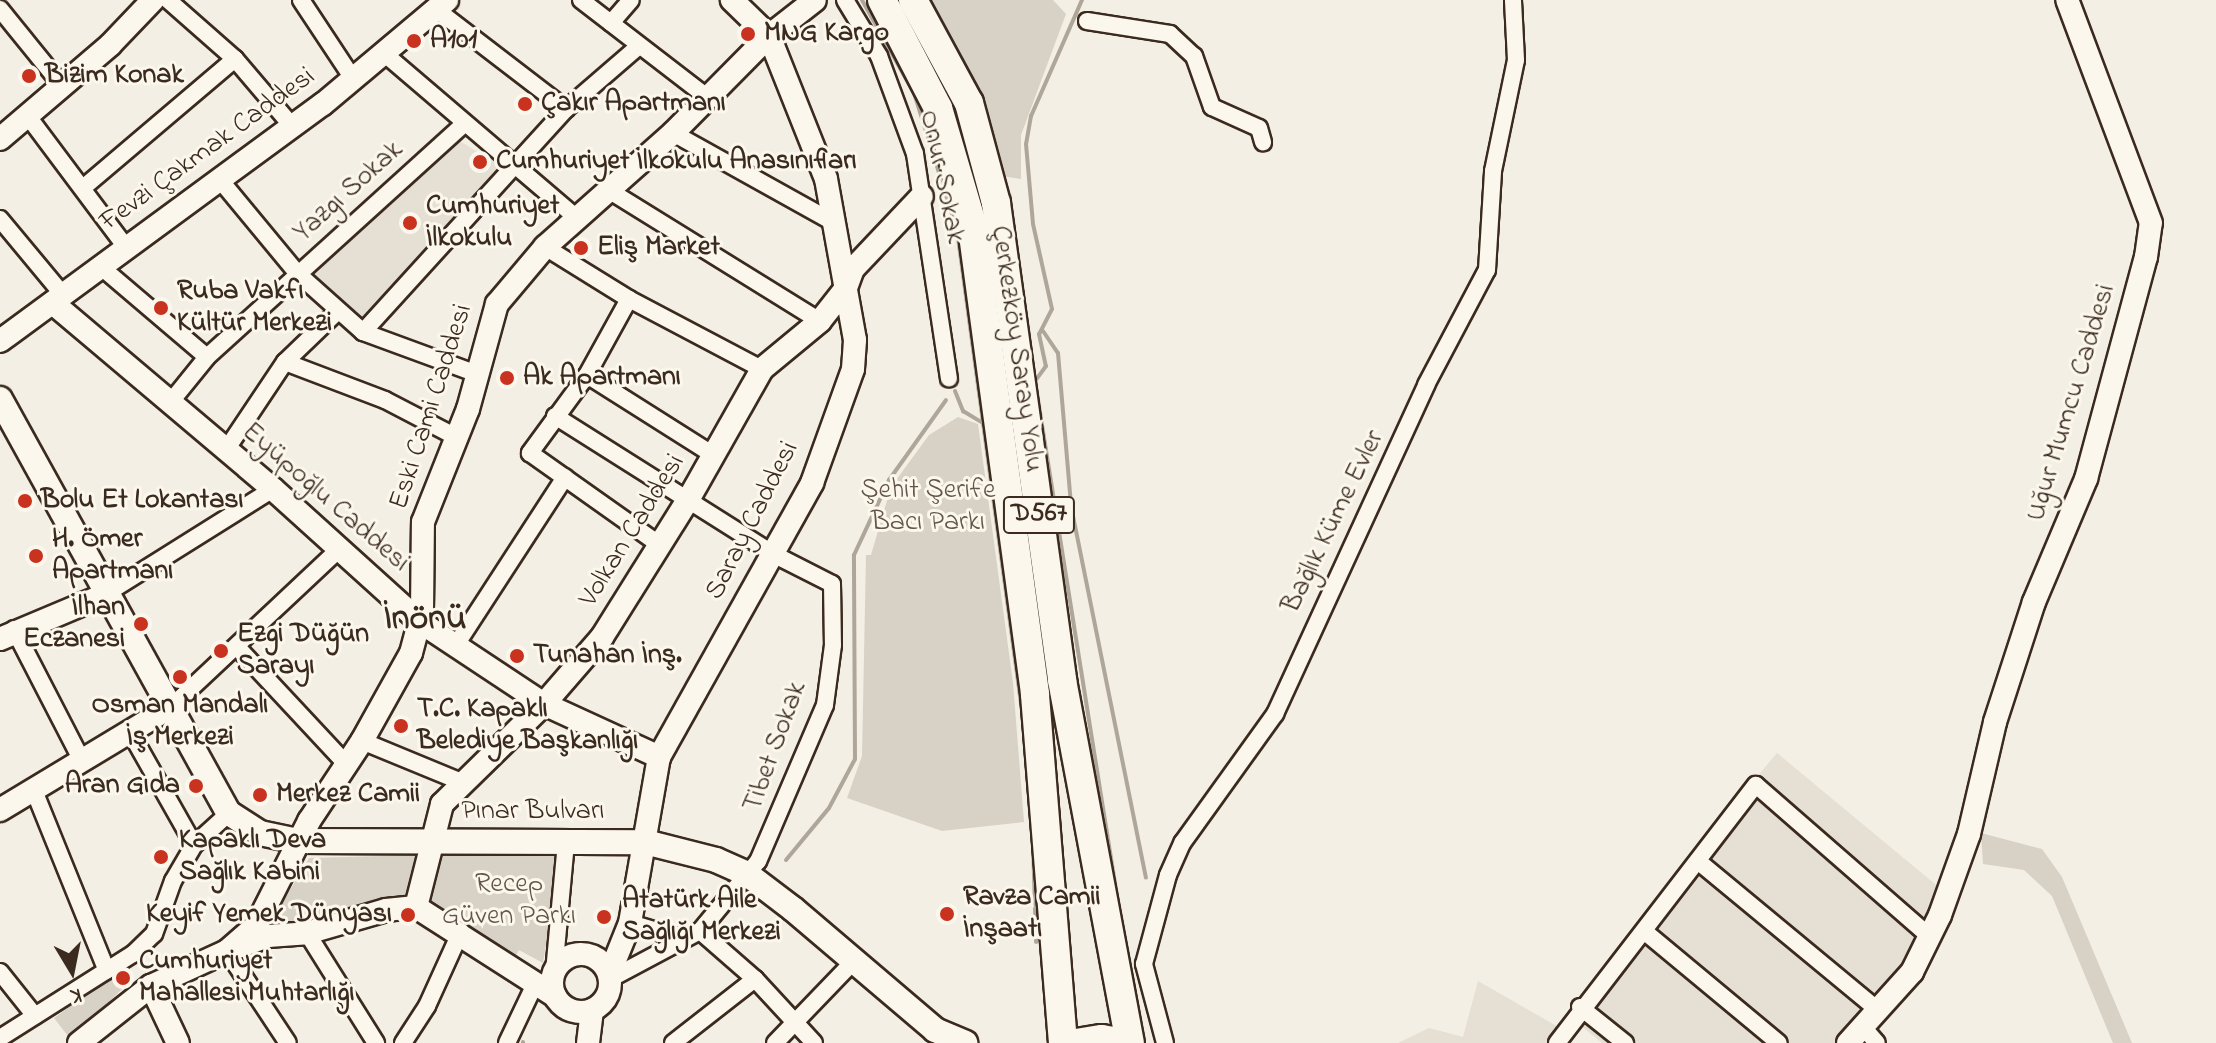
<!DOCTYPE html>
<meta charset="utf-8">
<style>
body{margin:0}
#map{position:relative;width:2216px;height:1043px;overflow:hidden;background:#f3efe4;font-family:"Indie Flower",sans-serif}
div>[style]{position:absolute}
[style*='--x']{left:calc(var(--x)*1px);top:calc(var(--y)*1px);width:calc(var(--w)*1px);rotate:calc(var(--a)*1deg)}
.built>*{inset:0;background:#e5dfd4}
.green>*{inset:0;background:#d8d1c6}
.stream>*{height:4px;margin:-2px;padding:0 2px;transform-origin:2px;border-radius:2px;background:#afa69a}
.roads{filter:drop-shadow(2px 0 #3b2a1e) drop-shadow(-2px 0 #3b2a1e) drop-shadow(0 2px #3b2a1e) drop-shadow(0 -2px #3b2a1e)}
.street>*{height:16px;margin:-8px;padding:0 8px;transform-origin:8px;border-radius:8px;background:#fbf7ec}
.secondary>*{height:22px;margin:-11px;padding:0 11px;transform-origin:11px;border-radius:11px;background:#fbf7ec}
.secondary>.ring{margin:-11px;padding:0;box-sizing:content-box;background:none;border:22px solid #fbf7ec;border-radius:50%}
.primary>*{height:24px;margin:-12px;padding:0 12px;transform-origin:12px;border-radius:12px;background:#fbf7ec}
.highway>*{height:28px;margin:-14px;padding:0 14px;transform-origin:14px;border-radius:14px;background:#fbf7ec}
.dots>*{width:22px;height:22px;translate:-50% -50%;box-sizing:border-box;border:4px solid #fbf7ec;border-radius:50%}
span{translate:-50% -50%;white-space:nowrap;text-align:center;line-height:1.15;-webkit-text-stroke:6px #fbf7ec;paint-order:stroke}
.shield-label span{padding:2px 6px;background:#fbf7ec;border:2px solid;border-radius:6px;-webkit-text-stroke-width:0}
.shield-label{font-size:26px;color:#3b2a1e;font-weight:700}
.poi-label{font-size:28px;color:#3b2a1e;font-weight:700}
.left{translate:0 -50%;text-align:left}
.right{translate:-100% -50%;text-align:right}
.street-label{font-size:28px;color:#3b2a1e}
.park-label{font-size:28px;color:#625448}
.district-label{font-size:36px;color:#3b2a1e;font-weight:700}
.north{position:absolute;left:32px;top:931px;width:80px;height:80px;-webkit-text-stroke:6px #fbf7ec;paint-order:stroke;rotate:170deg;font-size:22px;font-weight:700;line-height:32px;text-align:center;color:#3b2a1e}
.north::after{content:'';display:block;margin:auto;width:28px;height:36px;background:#3b2a1e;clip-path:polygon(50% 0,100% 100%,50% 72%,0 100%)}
</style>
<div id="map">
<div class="built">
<i style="clip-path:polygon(458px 140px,499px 165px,498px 173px,361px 326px,310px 273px)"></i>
<i style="clip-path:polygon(1777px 753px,1941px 889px,1919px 950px,1844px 1043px,1602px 1043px,1569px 1016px,1685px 862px)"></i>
<i style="clip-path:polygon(1478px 981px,1560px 1028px,1550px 1043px,1398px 1043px,1429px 1028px,1463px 1037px)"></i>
</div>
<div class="green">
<i style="clip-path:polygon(925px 0,1053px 0,1066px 14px,1021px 135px,1021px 179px,1002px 176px,953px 42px)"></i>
<i style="clip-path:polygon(958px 417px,978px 424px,1013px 683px,1024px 822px,942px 831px,847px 798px,862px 756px,866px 555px,871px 555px,891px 487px,929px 435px)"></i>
<i style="clip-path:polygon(1981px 833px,2042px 849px,2062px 877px,2132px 1043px,2113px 1043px,2052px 896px,2024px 870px,1983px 864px)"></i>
<i style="clip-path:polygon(436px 853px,560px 856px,543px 963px,519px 950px,514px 959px,422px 901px)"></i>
<i style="clip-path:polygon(422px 855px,411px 898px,337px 910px,275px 930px,270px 924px,309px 858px)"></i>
<i style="clip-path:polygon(114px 975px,122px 989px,71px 1040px,54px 1018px)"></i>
</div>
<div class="stream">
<i style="--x:862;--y:0;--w:107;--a:60.8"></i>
<i style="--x:914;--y:93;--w:144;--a:72.6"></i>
<i style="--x:957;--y:230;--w:490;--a:82.3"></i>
<i style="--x:1082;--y:0;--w:127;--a:113.7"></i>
<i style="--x:1031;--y:116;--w:28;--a:100"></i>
<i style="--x:1026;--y:144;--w:80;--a:85"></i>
<i style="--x:1033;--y:224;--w:87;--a:77.4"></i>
<i style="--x:1052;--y:309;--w:28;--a:117"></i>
<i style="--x:1039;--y:334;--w:33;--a:78"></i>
<i style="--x:1046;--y:366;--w:19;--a:126"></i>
<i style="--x:1035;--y:381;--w:547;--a:80.95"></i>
<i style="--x:929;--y:58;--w:27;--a:66"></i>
<i style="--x:970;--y:167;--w:19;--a:74"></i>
<i style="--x:1043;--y:331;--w:27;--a:56"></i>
<i style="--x:1058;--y:353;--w:154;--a:85.1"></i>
<i style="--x:1071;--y:506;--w:379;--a:78.6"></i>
<i style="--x:955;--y:391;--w:22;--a:68"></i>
<i style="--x:963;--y:411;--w:23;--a:31"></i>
<i style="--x:1033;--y:574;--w:53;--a:82.5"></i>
<i style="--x:1033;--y:844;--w:98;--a:88.2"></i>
<i style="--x:786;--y:860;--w:67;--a:-50.4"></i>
<i style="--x:829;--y:808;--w:55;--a:-62"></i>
<i style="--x:855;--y:759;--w:204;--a:-90.3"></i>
<i style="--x:854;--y:555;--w:83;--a:-65"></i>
<i style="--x:889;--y:480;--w:98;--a:-54.5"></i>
<i style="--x:1132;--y:976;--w:40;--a:80"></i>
<i style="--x:523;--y:1043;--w:1;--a:-90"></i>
</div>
<div class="roads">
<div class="street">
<i style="--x:168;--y:0;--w:89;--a:41.4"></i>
<i style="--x:235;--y:59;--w:88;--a:49.6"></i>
<i style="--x:301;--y:0;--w:96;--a:56.5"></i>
<i style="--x:581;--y:0;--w:159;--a:37.6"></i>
<i style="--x:845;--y:0;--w:66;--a:58.7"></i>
<i style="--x:879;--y:56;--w:104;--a:69.8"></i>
<i style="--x:915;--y:154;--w:227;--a:81.4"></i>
<i style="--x:0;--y:9;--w:95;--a:51"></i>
<i style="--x:437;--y:10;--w:163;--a:37.5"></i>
<i style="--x:1087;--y:21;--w:84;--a:8.9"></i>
<i style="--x:1170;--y:34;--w:33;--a:43"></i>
<i style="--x:1194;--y:56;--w:54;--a:70.6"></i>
<i style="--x:1212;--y:107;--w:51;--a:24.1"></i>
<i style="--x:1259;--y:128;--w:15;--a:74"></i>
<i style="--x:611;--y:23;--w:30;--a:-49"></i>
<i style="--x:386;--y:55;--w:254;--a:40.5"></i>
<i style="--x:27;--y:115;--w:164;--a:53.2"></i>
<i style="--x:673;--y:133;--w:185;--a:29.1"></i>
<i style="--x:221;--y:181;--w:119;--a:50.4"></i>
<i style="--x:297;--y:273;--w:89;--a:41.8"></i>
<i style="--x:363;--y:332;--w:121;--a:20.2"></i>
<i style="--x:84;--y:187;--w:198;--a:-40.3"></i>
<i style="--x:610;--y:191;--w:247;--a:31.8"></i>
<i style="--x:0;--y:219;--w:99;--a:50.3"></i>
<i style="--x:545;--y:247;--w:99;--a:31.8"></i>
<i style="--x:629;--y:299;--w:150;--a:27.8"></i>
<i style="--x:100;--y:266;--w:140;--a:40.4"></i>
<i style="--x:629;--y:299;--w:87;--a:118.9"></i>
<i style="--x:587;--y:375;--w:97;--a:126.2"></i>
<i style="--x:530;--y:453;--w:159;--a:35.3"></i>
<i style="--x:363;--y:332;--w:302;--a:-47.7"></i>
<i style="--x:566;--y:109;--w:96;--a:-40.8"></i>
<i style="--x:285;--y:362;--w:107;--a:20.8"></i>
<i style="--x:385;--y:400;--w:80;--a:27.5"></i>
<i style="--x:587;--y:375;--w:151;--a:32.3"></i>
<i style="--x:169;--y:404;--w:60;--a:-51"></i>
<i style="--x:207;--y:357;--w:348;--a:-42.2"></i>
<i style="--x:555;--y:416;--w:258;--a:32.3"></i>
<i style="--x:773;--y:554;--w:66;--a:27"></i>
<i style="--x:832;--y:584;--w:61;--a:89.1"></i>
<i style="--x:833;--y:645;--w:61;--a:97.6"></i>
<i style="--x:825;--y:705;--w:170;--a:113.2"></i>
<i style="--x:758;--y:861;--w:91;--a:129.6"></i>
<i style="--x:700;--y:931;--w:102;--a:151.9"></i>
<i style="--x:226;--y:450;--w:106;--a:-56.2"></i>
<i style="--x:285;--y:362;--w:72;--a:-43.9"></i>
<i style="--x:104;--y:595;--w:199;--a:-32.1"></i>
<i style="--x:14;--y:629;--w:146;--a:62.7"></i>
<i style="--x:456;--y:645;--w:200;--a:-57"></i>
<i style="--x:238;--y:648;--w:160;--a:47"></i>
<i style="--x:171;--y:707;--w:231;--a:-43.2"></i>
<i style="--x:129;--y:730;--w:132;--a:60.5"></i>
<i style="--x:362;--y:741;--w:110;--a:22.4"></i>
<i style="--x:33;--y:788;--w:197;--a:68"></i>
<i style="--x:1699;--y:862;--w:232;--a:39.6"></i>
<i style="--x:630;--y:923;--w:56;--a:16.5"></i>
<i style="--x:700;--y:931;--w:73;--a:41.1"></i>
<i style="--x:755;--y:979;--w:87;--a:47.3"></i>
<i style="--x:1644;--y:931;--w:175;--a:39.7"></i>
<i style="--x:307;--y:933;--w:130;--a:57.9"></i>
<i style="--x:227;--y:951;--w:110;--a:56.5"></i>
<i style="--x:0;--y:972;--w:56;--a:51.5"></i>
<i style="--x:554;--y:972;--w:131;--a:-84.7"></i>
<i style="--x:1580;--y:1007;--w:58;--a:38.7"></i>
<i style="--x:1863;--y:1027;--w:21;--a:49"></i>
<i style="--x:0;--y:1038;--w:157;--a:-32.3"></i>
<i style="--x:133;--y:954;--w:29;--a:-44"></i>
<i style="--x:154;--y:934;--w:56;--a:-70.3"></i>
<i style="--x:173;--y:881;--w:42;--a:-59.7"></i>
<i style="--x:194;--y:845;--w:47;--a:-42.4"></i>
<i style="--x:403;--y:1043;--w:44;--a:-57"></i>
<i style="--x:427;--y:1006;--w:82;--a:-65.6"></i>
<i style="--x:507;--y:1043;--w:68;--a:-64.6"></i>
<i style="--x:673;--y:1043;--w:104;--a:-38"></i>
<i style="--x:775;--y:1043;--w:111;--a:-46.1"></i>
<i style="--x:1165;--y:1043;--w:82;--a:-104.9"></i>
<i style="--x:1144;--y:964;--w:92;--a:-74.9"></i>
<i style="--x:1168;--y:875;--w:36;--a:-66"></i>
<i style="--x:1183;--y:842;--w:158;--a:-54.3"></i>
<i style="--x:1275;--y:714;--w:362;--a:-65.3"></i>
<i style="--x:1426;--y:385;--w:130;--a:-62.1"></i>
<i style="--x:1487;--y:270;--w:99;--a:-86.5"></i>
<i style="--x:1493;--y:171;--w:113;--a:-78.3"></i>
<i style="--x:1516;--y:60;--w:60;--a:-92.9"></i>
<i style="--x:1557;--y:1043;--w:326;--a:-52.4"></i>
<i style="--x:1756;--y:785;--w:231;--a:41.1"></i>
</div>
<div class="secondary">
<i style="--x:0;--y:139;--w:145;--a:-40.5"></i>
<i style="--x:110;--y:45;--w:62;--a:-46.3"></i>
<i style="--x:54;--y:304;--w:287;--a:40.2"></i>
<i style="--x:273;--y:489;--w:198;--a:42.1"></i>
<i style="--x:420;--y:622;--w:149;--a:33.5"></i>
<i style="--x:544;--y:704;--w:127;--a:24.7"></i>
<i style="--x:0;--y:341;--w:401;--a:-36.3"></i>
<i style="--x:323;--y:104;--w:162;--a:-40"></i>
<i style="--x:0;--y:639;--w:113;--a:-22.9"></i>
<i style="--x:0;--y:810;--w:200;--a:-31.1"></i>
<i style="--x:416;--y:907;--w:106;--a:-75.8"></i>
<i style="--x:442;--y:804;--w:143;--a:-44.4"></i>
<i style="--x:544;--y:704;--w:89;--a:-49.1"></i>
<i style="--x:602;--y:637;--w:162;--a:-57.9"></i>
<i style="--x:688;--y:500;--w:150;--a:-60.5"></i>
<i style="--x:762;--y:369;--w:75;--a:-39.6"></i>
<i style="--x:820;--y:321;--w:42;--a:-51.8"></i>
<i style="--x:846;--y:288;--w:20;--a:-70"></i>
<i style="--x:853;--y:269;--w:100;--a:-46.6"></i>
<i style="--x:227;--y:951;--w:38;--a:-41"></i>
<i style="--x:256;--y:926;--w:118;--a:-63.2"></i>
<i style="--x:309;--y:821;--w:96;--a:-56.5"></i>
<i style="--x:362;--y:741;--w:101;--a:-60.9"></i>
<i style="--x:411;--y:653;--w:42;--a:-75"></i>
<i style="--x:422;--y:612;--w:90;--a:-89.4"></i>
<i style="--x:423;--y:522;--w:122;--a:-68.3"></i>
<i style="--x:468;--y:409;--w:109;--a:-74.6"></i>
<i style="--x:497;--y:304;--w:75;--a:-49.9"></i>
<i style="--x:545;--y:247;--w:171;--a:-41.7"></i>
<i style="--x:673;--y:133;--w:136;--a:-45.3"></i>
<i style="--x:769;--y:36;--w:58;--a:-38"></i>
<i class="ring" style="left:552px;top:954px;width:36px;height:36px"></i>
<i style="--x:609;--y:975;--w:56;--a:-68"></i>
<i style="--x:630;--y:923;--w:169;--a:-80.1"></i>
<i style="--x:659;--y:757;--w:314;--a:-60.8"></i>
<i style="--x:812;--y:483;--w:121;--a:-70.2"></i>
<i style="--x:853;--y:369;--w:29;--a:-86"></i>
<i style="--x:855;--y:340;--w:164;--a:-100.2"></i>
<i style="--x:826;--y:179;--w:154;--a:-111.7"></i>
<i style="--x:769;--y:36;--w:52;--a:-135.8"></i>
<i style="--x:151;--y:986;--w:63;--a:64.7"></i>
<i style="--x:79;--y:1043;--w:92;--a:-38.4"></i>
<i style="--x:151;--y:986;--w:84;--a:-24.7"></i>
<i style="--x:227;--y:951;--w:44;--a:-20.1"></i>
<i style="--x:268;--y:936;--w:39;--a:-4"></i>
<i style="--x:307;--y:933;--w:82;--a:-16.2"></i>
<i style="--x:386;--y:910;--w:30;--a:-6"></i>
<i style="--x:416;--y:907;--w:165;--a:32.6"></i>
<i style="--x:588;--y:1043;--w:33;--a:-83"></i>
<i style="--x:1848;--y:1043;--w:96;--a:-48"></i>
<i style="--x:1912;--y:972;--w:64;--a:-63.8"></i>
<i style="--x:1940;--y:915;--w:86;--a:-70.3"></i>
<i style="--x:1969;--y:834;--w:115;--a:-76.9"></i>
<i style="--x:1995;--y:722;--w:126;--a:-72"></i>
<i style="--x:2034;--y:602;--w:134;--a:-67.1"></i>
<i style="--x:2086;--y:479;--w:230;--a:-74.9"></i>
<i style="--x:2146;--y:257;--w:34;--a:-82"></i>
<i style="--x:2151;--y:223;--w:238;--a:-110.6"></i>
</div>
<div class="primary">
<i style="--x:0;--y:399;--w:473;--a:61.1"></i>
<i style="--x:229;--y:813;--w:37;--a:33"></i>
<i style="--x:260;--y:833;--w:40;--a:12"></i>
<i style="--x:299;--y:841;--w:346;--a:0.2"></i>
<i style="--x:645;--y:842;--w:73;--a:14.2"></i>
<i style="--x:716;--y:860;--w:34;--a:24"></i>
<i style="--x:747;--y:874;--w:58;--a:37.3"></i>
<i style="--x:793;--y:909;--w:187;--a:40.4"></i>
<i style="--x:935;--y:1030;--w:33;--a:23"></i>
</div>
<div class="highway">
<i style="--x:882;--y:0;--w:122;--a:62.6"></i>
<i style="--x:938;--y:108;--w:117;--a:73.6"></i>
<i style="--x:971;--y:220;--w:479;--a:82.3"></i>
<i style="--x:1035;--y:695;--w:349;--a:85.4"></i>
<i style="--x:913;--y:0;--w:117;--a:61.5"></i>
<i style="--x:969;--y:103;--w:104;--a:74.9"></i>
<i style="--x:996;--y:203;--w:482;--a:82.1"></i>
<i style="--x:1062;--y:680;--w:369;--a:79.4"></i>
<i style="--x:1076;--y:1043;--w:26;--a:-9"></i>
<i style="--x:1102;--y:1039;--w:23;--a:10"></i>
</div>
</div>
<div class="dots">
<i style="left:748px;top:34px;background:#c8321e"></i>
<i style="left:414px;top:41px;background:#c8321e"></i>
<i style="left:29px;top:76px;background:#c8321e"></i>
<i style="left:525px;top:104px;background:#c8321e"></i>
<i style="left:480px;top:162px;background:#c8321e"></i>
<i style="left:410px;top:223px;background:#c8321e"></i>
<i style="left:581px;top:248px;background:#c8321e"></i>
<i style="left:161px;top:308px;background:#c8321e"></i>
<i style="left:507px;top:378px;background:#c8321e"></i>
<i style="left:25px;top:501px;background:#c8321e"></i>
<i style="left:36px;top:556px;background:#c8321e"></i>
<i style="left:141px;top:624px;background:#c8321e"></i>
<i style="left:221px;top:651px;background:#c8321e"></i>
<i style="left:517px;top:656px;background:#c8321e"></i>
<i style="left:180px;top:677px;background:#c8321e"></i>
<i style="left:401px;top:726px;background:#c8321e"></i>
<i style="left:196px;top:786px;background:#c8321e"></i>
<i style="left:260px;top:795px;background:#c8321e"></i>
<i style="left:161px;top:857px;background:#c8321e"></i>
<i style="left:947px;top:914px;background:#c8321e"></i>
<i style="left:408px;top:915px;background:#c8321e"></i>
<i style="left:604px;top:917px;background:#c8321e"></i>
<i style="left:123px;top:978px;background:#c8321e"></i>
</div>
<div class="shield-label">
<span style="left:1039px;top:515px">D567</span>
</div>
<div class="poi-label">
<span class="left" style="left:764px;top:34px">MNG Kargo</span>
<span class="left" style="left:430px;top:41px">A101</span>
<span class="left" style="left:45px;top:76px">Bizim Konak</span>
<span class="left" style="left:541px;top:104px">Çakır Apartmanı</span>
<span class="left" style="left:496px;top:162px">Cumhuriyet İlkokulu Anasınıfları</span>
<span class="left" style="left:426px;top:223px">Cumhuriyet<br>İlkokulu</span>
<span class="left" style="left:597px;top:248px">Eliş Market</span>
<span class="left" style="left:177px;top:308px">Ruba Vakfı<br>Kültür Merkezi</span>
<span class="left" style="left:523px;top:378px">Ak Apartmanı</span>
<span class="left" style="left:41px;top:501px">Bolu Et Lokantası</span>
<span class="left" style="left:52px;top:556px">H. Ömer<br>Apartmanı</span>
<span class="right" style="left:125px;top:624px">İlhan<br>Eczanesi</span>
<span class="left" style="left:237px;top:651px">Ezgi Düğün<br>Sarayı</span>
<span class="left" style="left:533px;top:656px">Tunahan İnş.</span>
<span style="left:180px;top:722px">Osman Mandalı<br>İş Merkezi</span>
<span class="left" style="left:417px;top:726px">T.C. Kapaklı<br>Belediye Başkanlığı</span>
<span class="right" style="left:180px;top:786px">Aran Gıda</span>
<span class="left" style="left:276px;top:795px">Merkez Camii</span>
<span class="left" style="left:179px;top:857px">Kapaklı Deva<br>Sağlık Kabini</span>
<span class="left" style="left:963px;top:914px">Ravza Camii<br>İnşaatı</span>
<span class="left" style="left:622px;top:917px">Atatürk Aile<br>Sağlığı Merkezi</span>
<span class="right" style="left:392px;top:915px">Keyif Yemek Dünyası</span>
<span class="left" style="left:139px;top:978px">Cumhuriyet<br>Mahallesi Muhtarlığı</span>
</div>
<div class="street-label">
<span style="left:208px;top:150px;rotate:-36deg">Fevzi Çakmak Caddesi</span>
<span style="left:941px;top:177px;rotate:78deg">Onur Sokak</span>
<span style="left:349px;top:192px;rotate:-42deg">Yazgı Sokak</span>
<span style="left:1016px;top:349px;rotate:82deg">Çerkezköy Saray Yolu</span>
<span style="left:2072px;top:403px;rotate:-73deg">Uğur Mumcu Caddesi</span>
<span style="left:432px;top:407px;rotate:-72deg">Eski Cami Caddesi</span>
<span style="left:325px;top:498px;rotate:41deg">Eyüpoğlu Caddesi</span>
<span style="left:753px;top:521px;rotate:-63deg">Saray Caddesi</span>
<span style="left:1334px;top:522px;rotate:-64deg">Bağlık Küme Evler</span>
<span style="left:633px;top:531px;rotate:-58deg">Volkan Caddesi</span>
<span style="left:776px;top:747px;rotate:-70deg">Tibet Sokak</span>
<span style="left:533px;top:812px">Pınar Bulvarı</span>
</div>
<div class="park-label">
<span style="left:928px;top:507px">Şehit Şerife<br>Bacı Parkı</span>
<span style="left:509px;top:901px">Recep<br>Güven Parkı</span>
</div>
<div class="district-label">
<span style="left:425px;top:620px">İnönü</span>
</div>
<div class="north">K</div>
</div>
